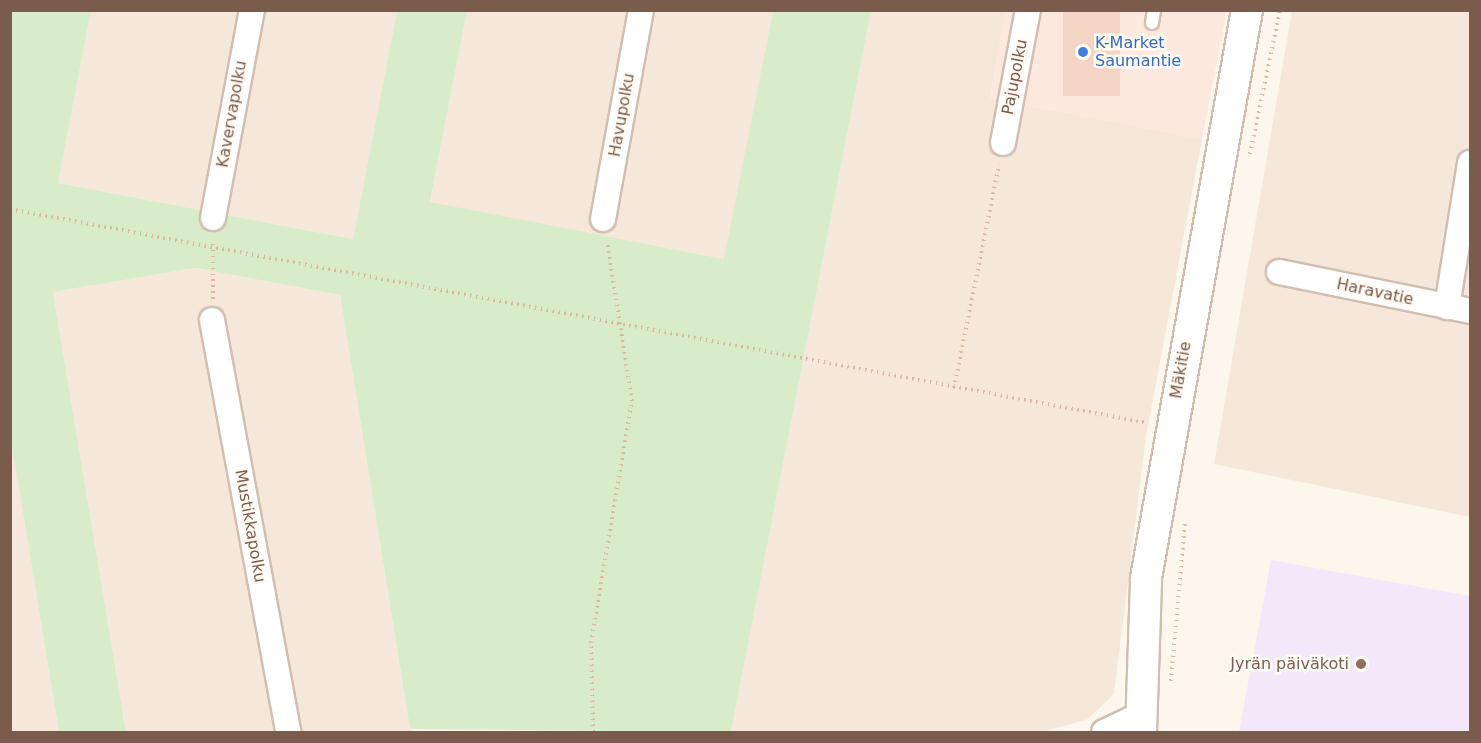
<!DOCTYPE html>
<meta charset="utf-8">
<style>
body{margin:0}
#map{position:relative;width:1481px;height:743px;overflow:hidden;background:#fdf6ec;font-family:"DejaVu Sans",sans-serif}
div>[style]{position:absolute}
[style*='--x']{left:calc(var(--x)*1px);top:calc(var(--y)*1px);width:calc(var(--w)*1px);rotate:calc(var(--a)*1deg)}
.residential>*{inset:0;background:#f5e8da}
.commercial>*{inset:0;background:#fde8e0}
.education>*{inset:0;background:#f3e8fa}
.green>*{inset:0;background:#d8ecc9}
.building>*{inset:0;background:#f3d5c3;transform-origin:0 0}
.path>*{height:4px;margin-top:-2px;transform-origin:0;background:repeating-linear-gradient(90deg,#d9b8a5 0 1.5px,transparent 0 6px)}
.roads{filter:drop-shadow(2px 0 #d1beb0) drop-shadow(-2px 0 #d1beb0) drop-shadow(0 2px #d1beb0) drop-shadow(0 -2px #d1beb0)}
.service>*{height:12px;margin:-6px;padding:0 6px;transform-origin:6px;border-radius:6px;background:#fff}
.minor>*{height:24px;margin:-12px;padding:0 12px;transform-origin:12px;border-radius:12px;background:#fff}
.tertiary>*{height:30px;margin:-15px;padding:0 15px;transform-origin:15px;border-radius:15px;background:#fff}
.dots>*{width:16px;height:16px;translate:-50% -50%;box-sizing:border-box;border:3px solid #fffaf3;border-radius:50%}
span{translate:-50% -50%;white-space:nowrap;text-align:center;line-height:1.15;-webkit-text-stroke:5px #fffaf3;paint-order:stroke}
.shop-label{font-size:16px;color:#366cbe}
.left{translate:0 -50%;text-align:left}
.street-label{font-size:16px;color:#7a5c4d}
.education-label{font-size:16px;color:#785e54}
.right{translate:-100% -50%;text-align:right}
.frame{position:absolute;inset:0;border:12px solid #7a5c4d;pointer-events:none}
</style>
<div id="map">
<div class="residential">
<i style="clip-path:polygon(91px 11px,397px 11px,353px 239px,58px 183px)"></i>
<i style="clip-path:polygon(467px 11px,773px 11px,725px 259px,430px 203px)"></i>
<i style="clip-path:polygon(871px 11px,1006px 11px,990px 98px,1202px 139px,1146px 436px,1114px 694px,1088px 719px,1043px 732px,731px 732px)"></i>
<i style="clip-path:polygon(1292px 11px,1470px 11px,1470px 517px,1214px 464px)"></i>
<i style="clip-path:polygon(195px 268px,340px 295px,410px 729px,417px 732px,126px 732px,53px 292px)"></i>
<i style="clip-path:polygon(11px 440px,59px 732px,11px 732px)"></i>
</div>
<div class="commercial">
<i style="clip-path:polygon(1006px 11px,1227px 11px,1202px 139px,990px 98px)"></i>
</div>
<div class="education">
<i style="clip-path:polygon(1271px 560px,1470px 596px,1470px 732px,1239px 732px)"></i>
</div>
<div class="green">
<i style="clip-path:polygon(10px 11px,91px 11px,58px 183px,353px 239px,397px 11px,467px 11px,430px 202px,724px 259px,773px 11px,871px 11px,731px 732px,410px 729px,340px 295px,195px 268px,53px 292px,126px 732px,59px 732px,11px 440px)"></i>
</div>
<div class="building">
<i style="left:1063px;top:10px;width:57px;height:86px"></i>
</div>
<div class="path">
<i style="--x:1250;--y:154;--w:147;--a:-78.2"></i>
<i style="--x:10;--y:209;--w:1158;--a:10.65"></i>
<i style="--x:213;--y:299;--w:59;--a:-90"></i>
<i style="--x:954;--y:388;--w:228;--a:-78.6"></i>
<i style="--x:1171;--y:681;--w:161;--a:-85"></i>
<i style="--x:593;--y:732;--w:89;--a:-91.3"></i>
<i style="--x:591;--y:643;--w:245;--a:-80.4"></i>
<i style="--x:632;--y:401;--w:162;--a:-98.9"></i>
</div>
<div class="roads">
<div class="service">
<i style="--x:1152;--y:23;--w:13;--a:-81"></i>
</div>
<div class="minor">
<i style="--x:1003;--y:143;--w:135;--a:-79.4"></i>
<i style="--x:213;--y:218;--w:212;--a:-79.4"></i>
<i style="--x:603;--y:219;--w:212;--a:-79.7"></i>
<i style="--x:1279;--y:272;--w:195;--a:11.5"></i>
<i style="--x:1447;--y:307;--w:146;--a:-80.9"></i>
<i style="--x:212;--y:320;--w:419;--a:79.5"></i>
<i style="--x:1104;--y:732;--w:42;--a:-25.3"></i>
</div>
<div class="tertiary">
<i style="--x:1141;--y:732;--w:154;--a:-88.1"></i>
<i style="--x:1146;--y:578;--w:577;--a:-79.92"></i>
</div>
</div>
<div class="dots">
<i style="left:1083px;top:52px;background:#3f7fe0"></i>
<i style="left:1361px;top:664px;background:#8d6e63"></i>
</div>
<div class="shop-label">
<span class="left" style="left:1095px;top:52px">K-Market<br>Saumantie</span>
</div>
<div class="street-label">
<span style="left:1015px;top:77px;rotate:-79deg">Pajupolku</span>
<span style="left:232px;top:114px;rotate:-80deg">Kavervapolku</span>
<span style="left:622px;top:115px;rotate:-80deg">Havupolku</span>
<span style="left:1375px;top:292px;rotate:12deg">Haravatie</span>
<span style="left:1181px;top:370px;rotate:-80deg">Mäkitie</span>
<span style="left:250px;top:526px;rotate:80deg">Mustikkapolku</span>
</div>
<div class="education-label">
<span class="right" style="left:1349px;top:664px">Jyrän päiväkoti</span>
</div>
<div class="frame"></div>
</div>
